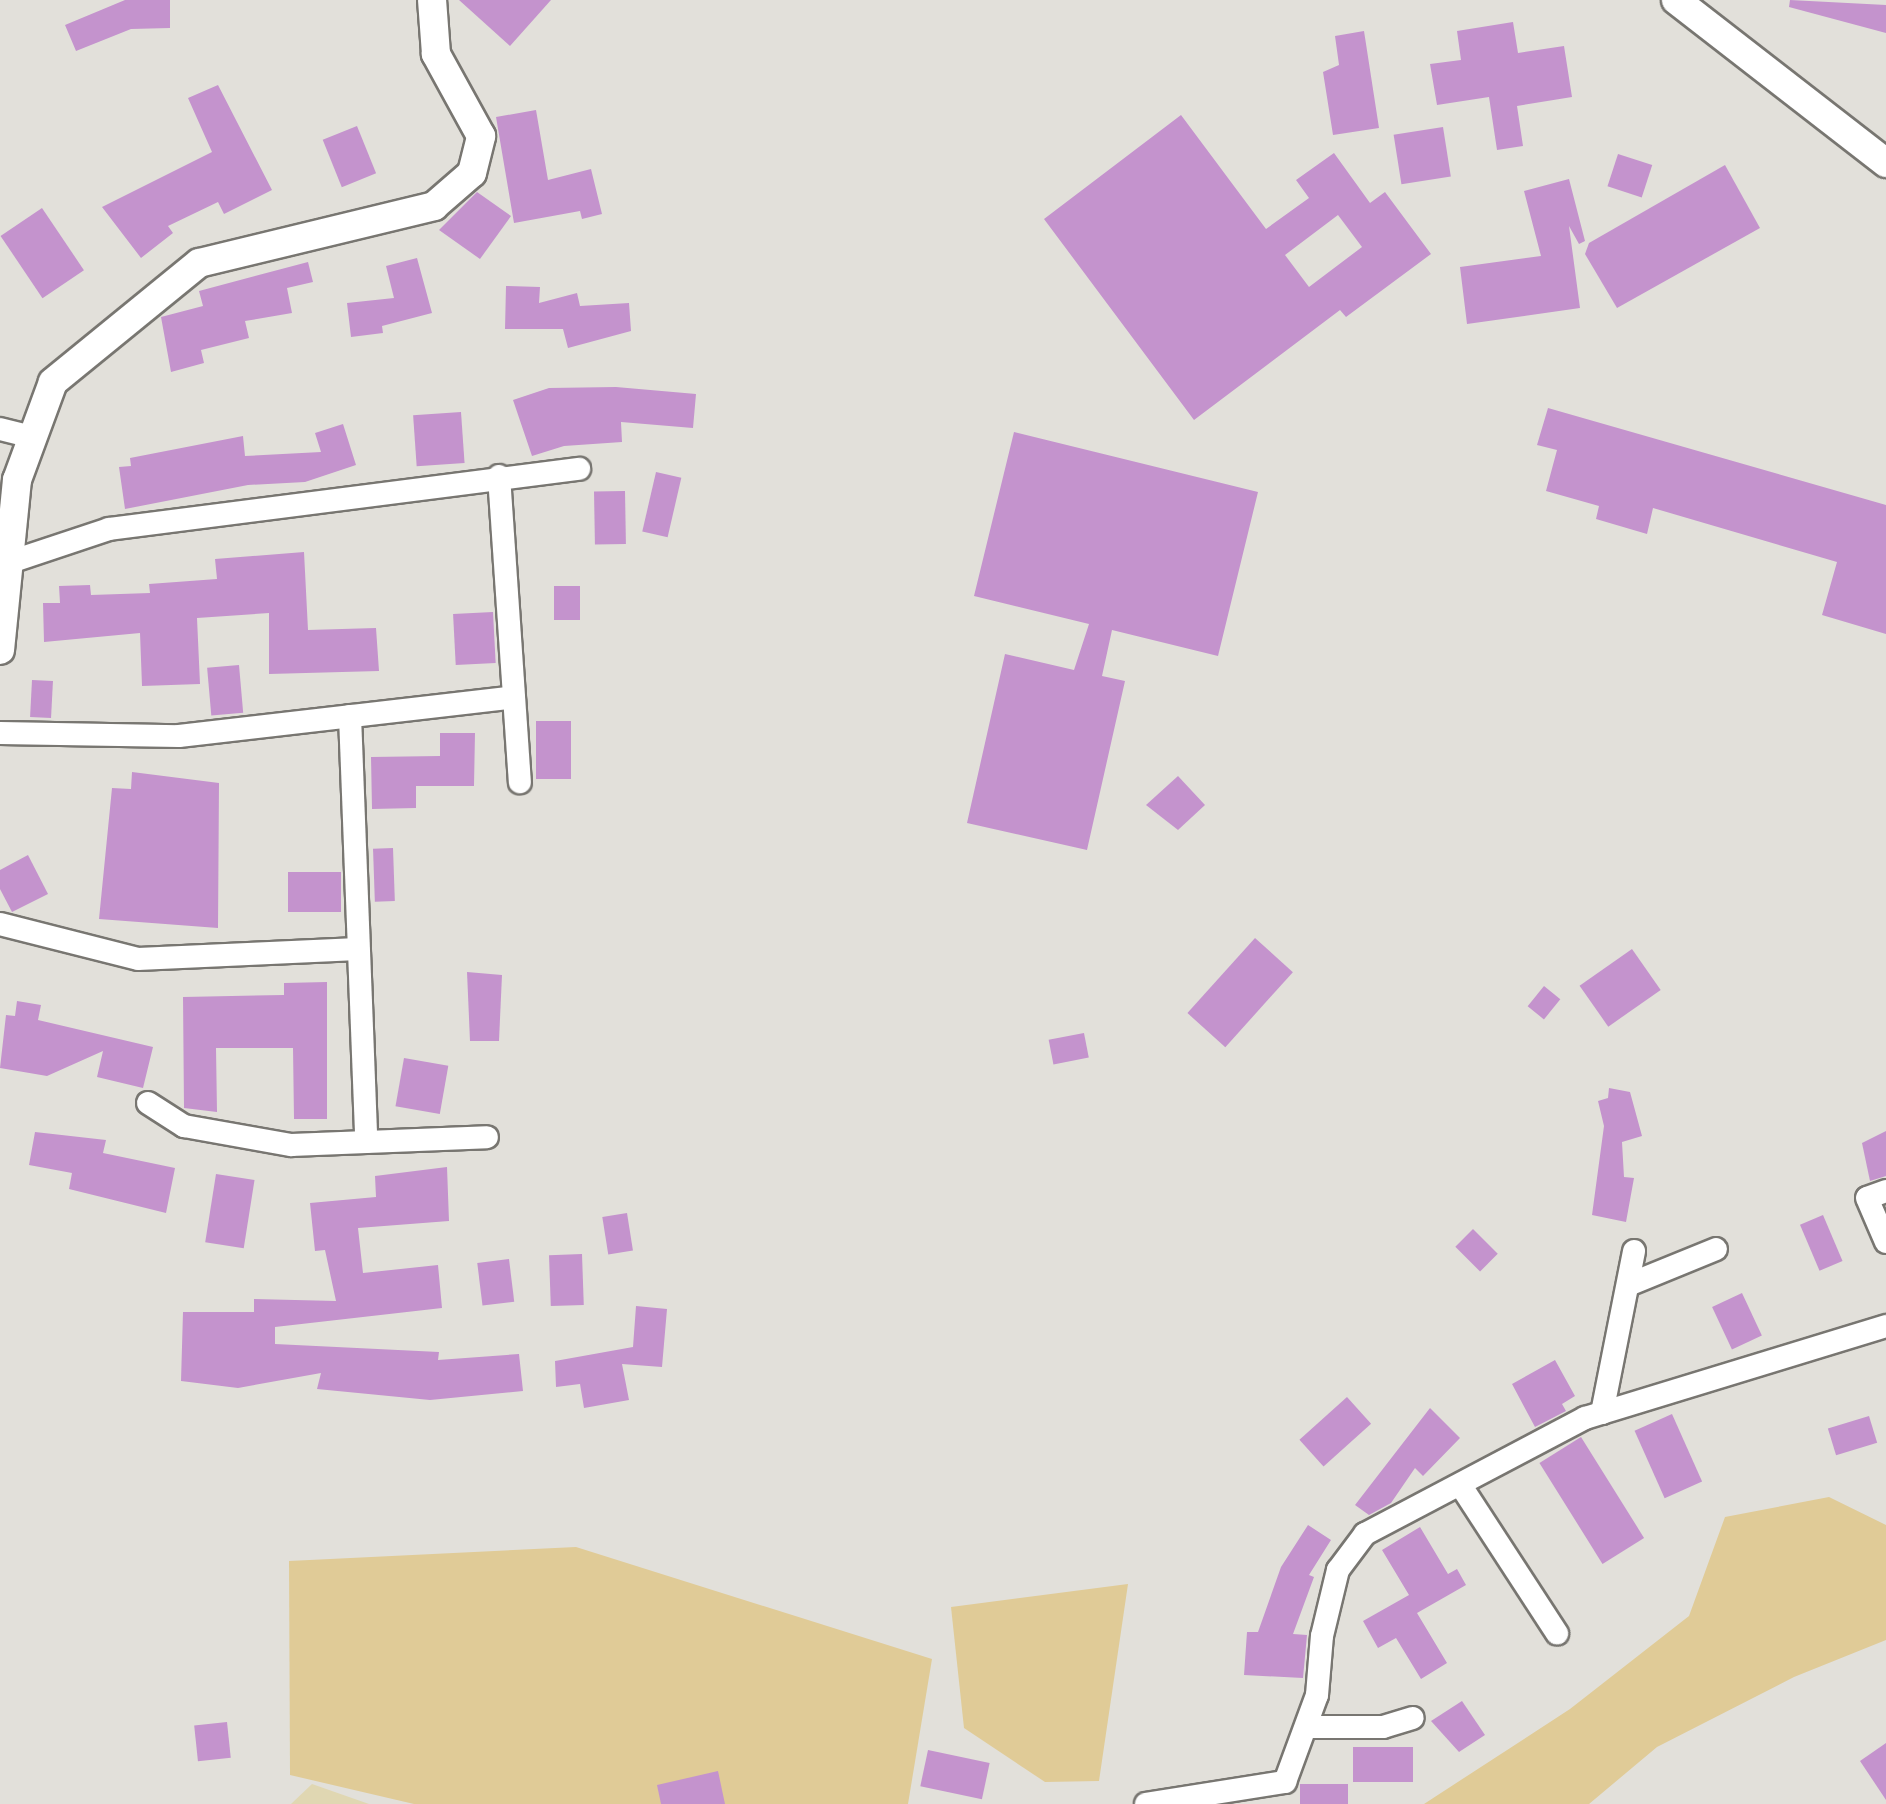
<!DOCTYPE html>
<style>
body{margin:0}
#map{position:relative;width:1886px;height:1804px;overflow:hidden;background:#e2e0da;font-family:"Exo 2",sans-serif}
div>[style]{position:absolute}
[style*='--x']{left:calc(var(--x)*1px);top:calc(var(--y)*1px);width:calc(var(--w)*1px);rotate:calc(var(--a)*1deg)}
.green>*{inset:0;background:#e0cb97}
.sand>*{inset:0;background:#e0d7b2}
.building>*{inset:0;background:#c493cd;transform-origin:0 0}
.roads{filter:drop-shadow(2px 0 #787671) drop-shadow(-2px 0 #787671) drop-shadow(0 2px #787671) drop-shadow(0 -2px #787671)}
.minor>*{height:22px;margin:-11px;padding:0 11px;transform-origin:11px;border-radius:11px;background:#fff}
.tertiary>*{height:28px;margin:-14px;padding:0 14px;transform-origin:14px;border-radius:14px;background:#fff}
span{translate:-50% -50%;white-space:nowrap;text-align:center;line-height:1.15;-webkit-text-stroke:8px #e2e0da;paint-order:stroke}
</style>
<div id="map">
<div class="green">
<i style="clip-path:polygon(1829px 1497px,1886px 1525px,1886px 1640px,1794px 1677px,1657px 1747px,1589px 1804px,1424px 1804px,1570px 1709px,1689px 1616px,1725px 1517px)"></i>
<i style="clip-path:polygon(576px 1547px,932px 1659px,908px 1804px,414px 1804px,290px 1775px,289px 1561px)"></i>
<i style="clip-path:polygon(1128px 1584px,1099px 1781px,1045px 1782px,964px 1728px,951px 1607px)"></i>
</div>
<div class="sand">
<i style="clip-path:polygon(312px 1784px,369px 1804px,291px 1804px)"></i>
</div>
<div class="building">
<i style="clip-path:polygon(125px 0,170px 0,170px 28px,131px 29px,76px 51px,65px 25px)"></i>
<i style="clip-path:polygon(459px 0,551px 0,510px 46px)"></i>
<i style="clip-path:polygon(1790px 0,1886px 5px,1886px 33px,1789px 7px)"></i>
<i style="clip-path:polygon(1513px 22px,1518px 53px,1564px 46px,1572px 97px,1517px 106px,1523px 146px,1497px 150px,1489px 97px,1437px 105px,1430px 64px,1461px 60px,1457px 31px)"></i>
<i style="clip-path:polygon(1364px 31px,1379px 128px,1333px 135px,1323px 72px,1339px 65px,1335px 36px)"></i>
<i style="clip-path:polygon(218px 85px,272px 190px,224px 214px,218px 202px,168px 226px,173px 233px,141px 258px,102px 207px,212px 152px,188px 98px)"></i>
<i style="clip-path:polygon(536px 110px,548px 180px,591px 169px,602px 214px,582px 219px,580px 211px,514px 223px,496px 117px)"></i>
<i style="clip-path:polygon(evenodd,1181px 115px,1266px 229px,1309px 198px,1296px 180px,1334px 153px,1370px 203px,1385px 192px,1431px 254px,1346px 317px,1340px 310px,1194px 420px,1044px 219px,1181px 115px,1338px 215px,1362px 247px,1309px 287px,1285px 255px,1338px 215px)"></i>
<i style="left:357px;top:126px;width:51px;height:37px;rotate:68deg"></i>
<i style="left:1443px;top:127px;width:50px;height:50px;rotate:81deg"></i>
<i style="left:1618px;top:154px;width:36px;height:34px;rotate:18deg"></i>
<i style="clip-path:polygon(1725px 165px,1760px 228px,1617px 308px,1585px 254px,1589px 243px)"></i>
<i style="clip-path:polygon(1569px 179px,1585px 241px,1579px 244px,1569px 226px,1580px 308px,1467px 324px,1460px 267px,1541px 256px,1524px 191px)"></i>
<i style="clip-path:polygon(477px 192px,511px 216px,480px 259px,439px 230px)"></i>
<i style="left:42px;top:208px;width:75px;height:50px;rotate:56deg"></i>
<i style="clip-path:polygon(417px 258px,432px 313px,382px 326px,383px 333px,351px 337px,347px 303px,394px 298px,386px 266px)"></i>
<i style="clip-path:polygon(308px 262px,313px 282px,287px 288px,292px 313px,245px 321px,249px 338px,201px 350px,204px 363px,171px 372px,161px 317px,203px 306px,199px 291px)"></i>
<i style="clip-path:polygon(506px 286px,540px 287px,539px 303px,577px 293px,580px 306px,629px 303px,631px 331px,568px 348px,563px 329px,505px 329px)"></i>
<i style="clip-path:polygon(616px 387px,696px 394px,693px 428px,621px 422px,622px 442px,564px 446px,532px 456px,513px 400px,549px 388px)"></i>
<i style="clip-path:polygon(1548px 408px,1886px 505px,1886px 634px,1822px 615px,1837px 562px,1653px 508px,1647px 534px,1596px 519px,1599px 506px,1546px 491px,1557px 450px,1537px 445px)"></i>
<i style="left:461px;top:412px;width:51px;height:48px;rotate:86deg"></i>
<i style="clip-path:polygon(343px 424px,356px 465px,305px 482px,248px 485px,125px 509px,119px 467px,131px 466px,130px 458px,243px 436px,245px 456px,321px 452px,315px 433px)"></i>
<i style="clip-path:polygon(1014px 432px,1258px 492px,1218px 656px,1112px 630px,1102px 676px,1125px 681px,1087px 850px,967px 823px,1005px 654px,1074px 670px,1089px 624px,974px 596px)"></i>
<i style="left:656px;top:472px;width:26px;height:61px;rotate:13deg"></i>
<i style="left:625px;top:491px;width:53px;height:31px;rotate:89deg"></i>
<i style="clip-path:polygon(304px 552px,308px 630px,376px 628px,379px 671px,269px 674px,269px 613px,197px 618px,200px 684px,142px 686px,140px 633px,44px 642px,43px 603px,60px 603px,59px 586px,90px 585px,91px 595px,150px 593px,149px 584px,217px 579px,215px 559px)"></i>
<i style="left:554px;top:586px;width:26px;height:34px"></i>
<i style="left:493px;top:612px;width:51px;height:40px;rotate:87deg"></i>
<i style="left:239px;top:665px;width:48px;height:32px;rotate:85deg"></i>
<i style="left:32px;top:680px;width:21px;height:37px;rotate:3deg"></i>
<i style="left:536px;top:721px;width:35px;height:58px"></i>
<i style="clip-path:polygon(440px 733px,475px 733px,474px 786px,416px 786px,416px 808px,372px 809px,371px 757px,440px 756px)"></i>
<i style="clip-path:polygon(132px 772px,219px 783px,218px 928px,99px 919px,112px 788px,131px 789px)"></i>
<i style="clip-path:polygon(1178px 776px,1205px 805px,1178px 830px,1146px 805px)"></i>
<i style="left:393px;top:848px;width:53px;height:20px;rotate:88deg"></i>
<i style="clip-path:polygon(28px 855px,48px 894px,12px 912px,0 889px,0 870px)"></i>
<i style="left:288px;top:872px;width:53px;height:40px"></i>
<i style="left:1255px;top:938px;width:51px;height:101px;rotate:42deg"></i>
<i style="left:1632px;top:949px;width:50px;height:64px;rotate:55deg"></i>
<i style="clip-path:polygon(467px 972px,502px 975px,499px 1041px,470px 1041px)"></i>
<i style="clip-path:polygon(327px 982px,327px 1119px,294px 1119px,293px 1048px,216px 1048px,217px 1112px,184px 1108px,183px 997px,284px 995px,284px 983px)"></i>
<i style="left:1544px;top:986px;width:21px;height:26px;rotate:39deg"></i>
<i style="clip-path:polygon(17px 1001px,41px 1005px,38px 1020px,153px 1047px,143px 1088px,97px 1077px,103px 1051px,47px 1076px,0 1068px,6px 1015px,15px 1016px)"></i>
<i style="left:1084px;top:1033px;width:25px;height:36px;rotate:79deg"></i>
<i style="left:404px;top:1058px;width:45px;height:49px;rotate:10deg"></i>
<i style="clip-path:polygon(1609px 1088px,1630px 1092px,1642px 1136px,1622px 1142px,1624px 1177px,1634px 1178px,1626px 1222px,1592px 1215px,1604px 1126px,1598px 1101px,1608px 1098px)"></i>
<i style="clip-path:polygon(1886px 1131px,1886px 1176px,1870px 1181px,1862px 1143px)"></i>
<i style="clip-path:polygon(35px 1132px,106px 1140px,103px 1153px,175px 1168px,166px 1213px,69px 1189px,72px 1173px,29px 1165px)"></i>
<i style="clip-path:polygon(447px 1167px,449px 1221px,358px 1228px,363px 1273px,438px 1265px,442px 1308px,275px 1327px,275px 1344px,439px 1352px,438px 1360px,519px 1354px,523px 1391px,430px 1400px,317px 1389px,321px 1373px,238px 1388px,181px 1381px,183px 1312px,254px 1312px,254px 1299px,336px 1301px,325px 1250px,315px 1251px,310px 1203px,376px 1197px,375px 1176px)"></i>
<i style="left:216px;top:1174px;width:39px;height:69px;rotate:9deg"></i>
<i style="left:627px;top:1213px;width:38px;height:25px;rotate:81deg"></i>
<i style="left:1823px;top:1215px;width:50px;height:25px;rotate:67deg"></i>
<i style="left:1473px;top:1229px;width:35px;height:25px;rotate:45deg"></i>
<i style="left:582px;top:1254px;width:51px;height:33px;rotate:88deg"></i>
<i style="left:509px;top:1259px;width:43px;height:32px;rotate:83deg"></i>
<i style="left:1742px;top:1293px;width:47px;height:33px;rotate:65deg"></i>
<i style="clip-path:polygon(636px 1306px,667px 1309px,662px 1367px,622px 1364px,629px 1400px,584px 1408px,580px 1384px,556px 1387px,555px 1361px,633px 1347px)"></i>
<i style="clip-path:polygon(1555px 1360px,1575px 1396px,1562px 1404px,1566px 1411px,1535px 1427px,1512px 1384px)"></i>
<i style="left:1347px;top:1397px;width:36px;height:64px;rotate:48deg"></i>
<i style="clip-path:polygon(1430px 1408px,1460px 1438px,1423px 1476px,1415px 1468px,1391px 1503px,1369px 1515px,1355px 1505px)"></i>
<i style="left:1672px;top:1414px;width:74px;height:41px;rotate:66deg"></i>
<i style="left:1869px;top:1416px;width:28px;height:43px;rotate:73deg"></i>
<i style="left:1581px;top:1437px;width:119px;height:49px;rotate:58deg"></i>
<i style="clip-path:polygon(1308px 1525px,1331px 1540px,1309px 1575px,1314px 1577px,1293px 1634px,1307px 1635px,1303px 1678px,1244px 1675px,1247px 1632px,1258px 1632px,1281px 1567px)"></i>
<i style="clip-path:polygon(1420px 1527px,1448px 1574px,1457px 1569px,1466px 1585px,1417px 1613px,1447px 1663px,1421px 1679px,1396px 1638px,1378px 1648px,1363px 1621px,1409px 1595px,1382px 1550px)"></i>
<i style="clip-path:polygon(1462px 1701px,1485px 1735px,1459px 1752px,1431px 1721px)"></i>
<i style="left:227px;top:1722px;width:36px;height:33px;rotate:84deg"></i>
<i style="clip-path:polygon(1886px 1743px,1886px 1800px,1860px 1761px)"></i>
<i style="left:1353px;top:1747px;width:60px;height:35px"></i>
<i style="left:928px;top:1750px;width:63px;height:37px;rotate:12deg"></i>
<i style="clip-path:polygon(718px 1771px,725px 1804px,661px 1804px,657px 1785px)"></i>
<i style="left:1300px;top:1784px;width:48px;height:20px"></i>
</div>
<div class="roads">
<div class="minor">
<i style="--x:0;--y:429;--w:34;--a:14"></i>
<i style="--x:499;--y:476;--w:307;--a:86.1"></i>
<i style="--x:13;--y:561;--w:101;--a:-18.4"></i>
<i style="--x:109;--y:529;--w:474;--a:-7.3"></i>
<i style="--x:350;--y:716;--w:426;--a:87.8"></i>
<i style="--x:0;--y:733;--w:179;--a:1"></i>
<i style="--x:179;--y:736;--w:337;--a:-6.6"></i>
<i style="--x:0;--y:924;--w:142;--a:14.2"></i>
<i style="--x:138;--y:959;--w:220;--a:-2.6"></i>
<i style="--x:148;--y:1103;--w:43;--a:32.6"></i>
<i style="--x:184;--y:1126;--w:109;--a:10.1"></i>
<i style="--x:291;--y:1145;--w:196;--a:-2.3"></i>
<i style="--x:1886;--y:1191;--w:20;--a:160"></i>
<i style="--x:1867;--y:1198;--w:48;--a:66.6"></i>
<i style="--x:1628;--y:1285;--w:95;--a:-22.2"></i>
<i style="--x:1602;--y:1413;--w:165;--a:-78.8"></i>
<i style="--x:1461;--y:1486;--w:176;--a:56.9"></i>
<i style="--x:1307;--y:1727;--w:76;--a:0"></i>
<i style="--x:1383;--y:1727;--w:31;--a:-17"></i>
<i style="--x:1146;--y:1804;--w:141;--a:-9"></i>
<i style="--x:1285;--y:1782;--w:93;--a:-69.8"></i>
<i style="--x:1317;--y:1695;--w:59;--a:-85.2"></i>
<i style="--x:1322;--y:1636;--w:68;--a:-76.4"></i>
<i style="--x:1338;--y:1570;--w:45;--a:-53.1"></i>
<i style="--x:1365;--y:1534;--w:249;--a:-27.8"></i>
<i style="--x:1585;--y:1418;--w:315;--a:-17"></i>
</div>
<div class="tertiary">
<i style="--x:1676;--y:0;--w:266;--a:37.8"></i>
<i style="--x:0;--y:650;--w:171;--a:-84.3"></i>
<i style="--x:17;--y:480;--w:104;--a:-69.8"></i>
<i style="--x:53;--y:382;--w:188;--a:-39.2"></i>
<i style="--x:199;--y:263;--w:242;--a:-13.6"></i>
<i style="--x:434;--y:206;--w:50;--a:-41"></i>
<i style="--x:472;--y:173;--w:38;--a:-76"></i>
<i style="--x:481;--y:136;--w:94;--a:-118.8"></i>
<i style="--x:436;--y:54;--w:54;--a:-94.2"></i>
</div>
</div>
</div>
